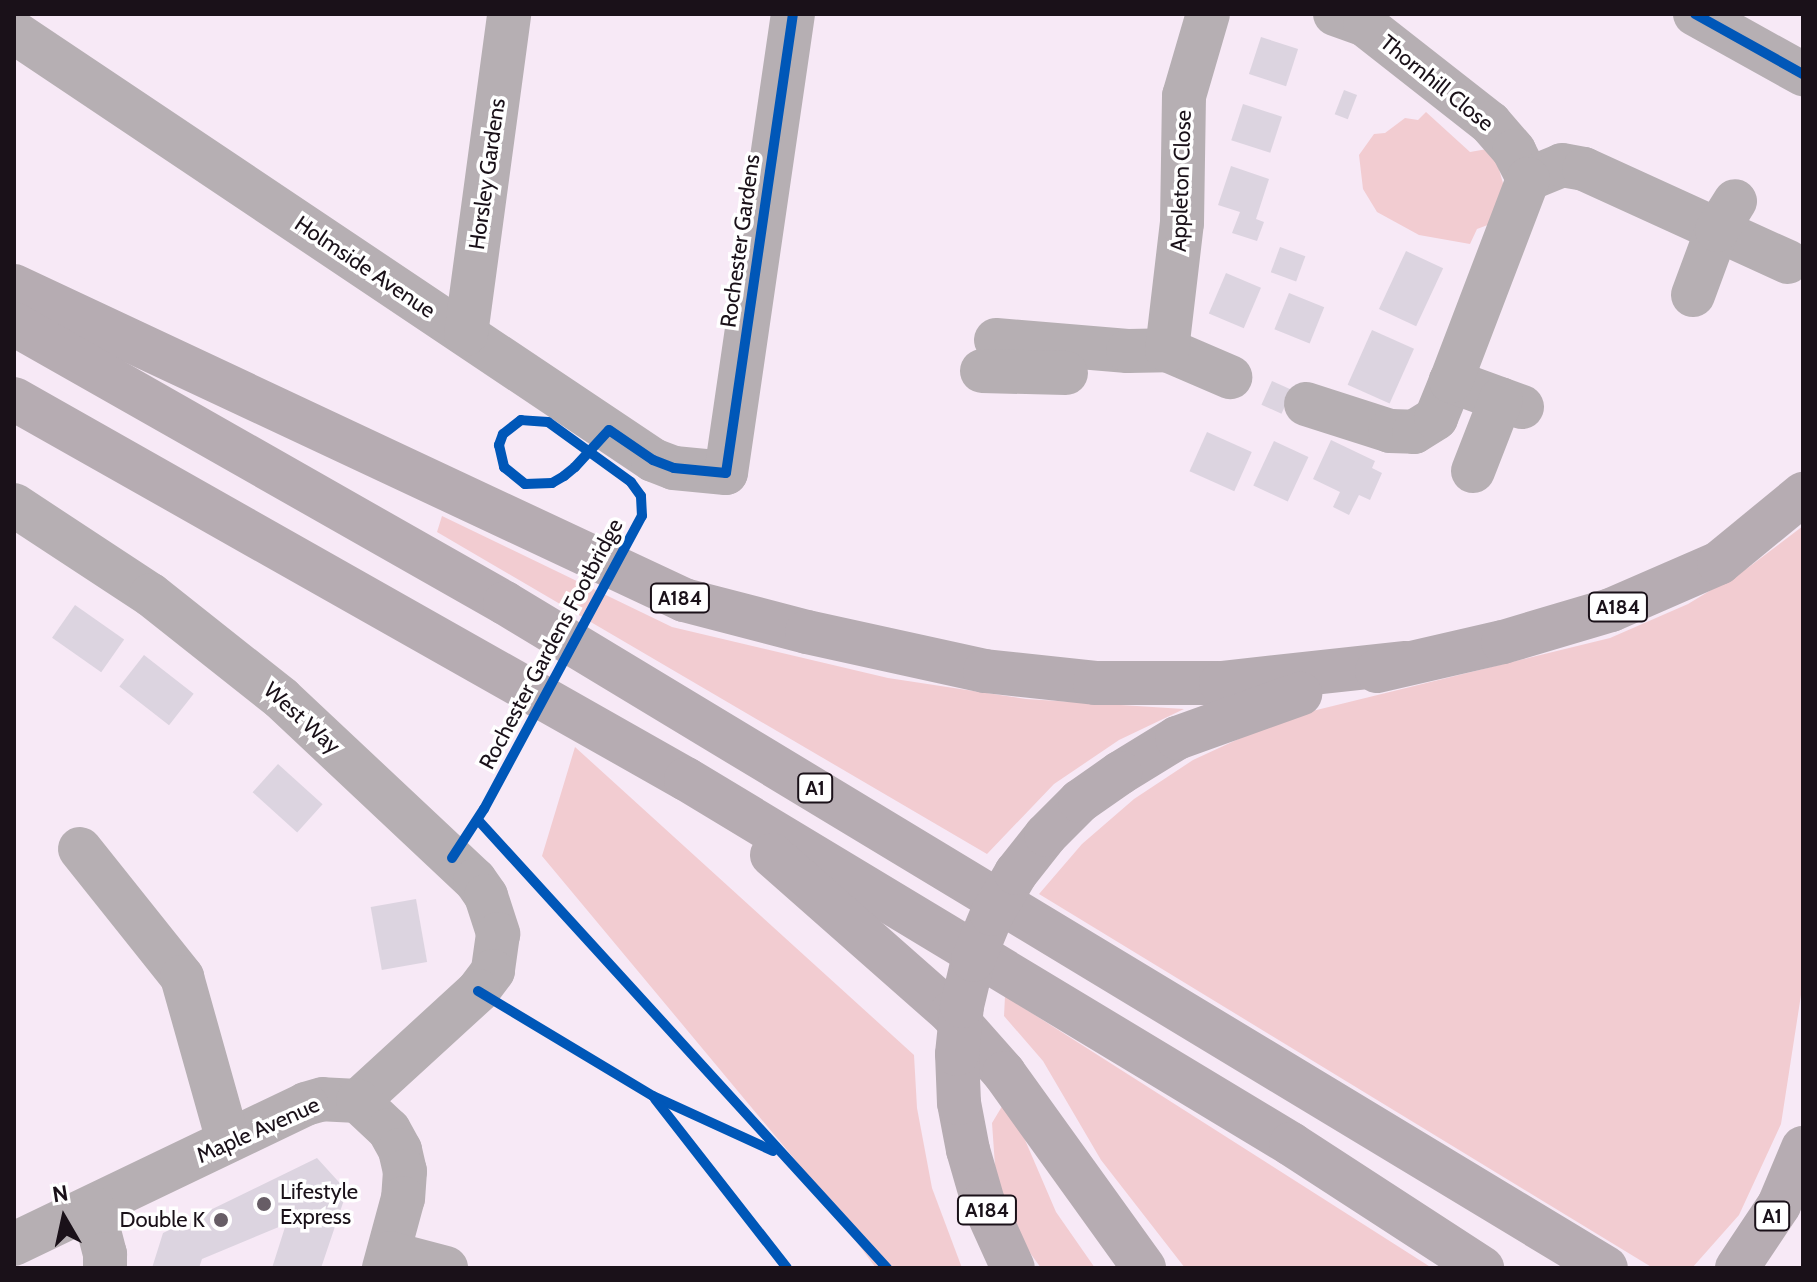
<!DOCTYPE html>
<style>
body{margin:0}
#map{position:relative;width:1817px;height:1282px;overflow:hidden;background:#f7e9f6;font-family:Cabin,sans-serif}
div>[style]{position:absolute}
[style*='--x']{left:calc(var(--x)*1px);top:calc(var(--y)*1px);width:calc(var(--w)*1px);rotate:calc(var(--a)*1deg)}
.green>*{inset:0;background:#f2ccd1}
.building>*{inset:0;background:#dcd4e0;transform-origin:0 0}
.minor>*{height:44px;margin:-22px;padding:0 22px;transform-origin:22px;border-radius:22px;background:#b6afb3}
.highway>*{height:44px;margin:-22px;padding:0 22px;transform-origin:22px;border-radius:22px;background:#b6acb2}
.highway-bridge>*{height:44px;margin:-22px;padding:0 22px;transform-origin:22px;border-radius:22px;background:#b6acb2}
.cycleway>*{height:10px;margin:-5px;padding:0 5px;transform-origin:5px;border-radius:5px;background:#0057b8}
.dots>*{width:22px;height:22px;translate:-50% -50%;box-sizing:border-box;border:4px solid #fff;border-radius:50%}
span{translate:-50% -50%;white-space:nowrap;text-align:center;line-height:1.15;-webkit-text-stroke:7px #fff;paint-order:stroke}
.shield-label span{padding:2px 6px;background:#fff;border:2px solid;border-radius:6px;-webkit-text-stroke-width:0}
.shield-label{font-size:20px;color:#1a1119;font-weight:700}
.street-label{font-size:22px;color:#1a1119}
.poi-label{font-size:22px;color:#1a1119}
.left{translate:0 -50%;text-align:left}
.right{translate:-100% -50%;text-align:right}
.frame{position:absolute;inset:0;border:16px solid #1a1119;pointer-events:none}
.north{position:absolute;left:24px;top:1178px;width:80px;height:80px;-webkit-text-stroke:6px #fff;paint-order:stroke;rotate:351deg;font-size:22px;font-weight:700;line-height:32px;text-align:center;color:#1a1119}
.north::after{content:'';display:block;margin:auto;width:28px;height:36px;background:#1a1119;clip-path:polygon(50% 0,100% 100%,50% 72%,0 100%)}
</style>
<div id="map">
<div class="green">
<i style="clip-path:polygon(1426px 112px,1470px 152px,1487px 149px,1498px 166px,1505px 190px,1493px 223px,1477px 229px,1470px 244px,1419px 235px,1377px 212px,1363px 189px,1359px 155px,1374px 134px,1385px 133px,1405px 118px,1418px 120px)"></i>
<i style="clip-path:polygon(442px 516px,672px 627px,888px 678px,1026px 699px,1184px 709px,1119px 740px,1054px 784px,987px 854px,437px 532px)"></i>
<i style="clip-path:polygon(1803px 526px,1803px 982px,1781px 1124px,1739px 1215px,1692px 1268px,1653px 1268px,1039px 894px,1082px 844px,1134px 799px,1193px 760px,1284px 718px,1610px 638px,1688px 604px,1749px 567px)"></i>
<i style="clip-path:polygon(575px 747px,914px 1055px,917px 1108px,932px 1188px,962px 1268px,876px 1268px,797px 1162px,542px 856px)"></i>
<i style="clip-path:polygon(1005px 996px,1432px 1268px,1185px 1268px,1101px 1160px,1043px 1061px,1004px 1016px)"></i>
<i style="clip-path:polygon(1007px 1098px,1056px 1212px,1095px 1268px,1041px 1268px,1025px 1246px,996px 1180px,992px 1123px)"></i>
</div>
<div class="building">
<i style="left:1261px;top:37px;width:39px;height:39px;rotate:18deg"></i>
<i style="left:1344px;top:90px;width:14px;height:26px;rotate:21deg"></i>
<i style="left:1243px;top:104px;width:41px;height:38px;rotate:18deg"></i>
<i style="clip-path:polygon(1231px 166px,1269px 179px,1256px 219px,1264px 222px,1257px 241px,1232px 233px,1240px 212px,1218px 205px)"></i>
<i style="left:1280px;top:247px;width:27px;height:27px;rotate:20deg"></i>
<i style="left:1406px;top:251px;width:41px;height:64px;rotate:25deg"></i>
<i style="left:1226px;top:273px;width:38px;height:44px;rotate:23deg"></i>
<i style="left:1289px;top:293px;width:38px;height:39px;rotate:22deg"></i>
<i style="left:1372px;top:330px;width:46px;height:60px;rotate:24deg"></i>
<i style="left:1272px;top:381px;width:22px;height:26px;rotate:24deg"></i>
<i style="left:1207px;top:432px;width:49px;height:43px;rotate:24deg"></i>
<i style="clip-path:polygon(1331px 440px,1375px 461px,1372px 468px,1382px 473px,1370px 500px,1359px 495px,1349px 515px,1333px 507px,1340px 492px,1313px 479px)"></i>
<i style="left:1274px;top:441px;width:38px;height:49px;rotate:25deg"></i>
<i style="left:75px;top:605px;width:60px;height:40px;rotate:35deg"></i>
<i style="left:144px;top:655px;width:63px;height:40px;rotate:38deg"></i>
<i style="left:278px;top:764px;width:60px;height:38px;rotate:42deg"></i>
<i style="left:416px;top:899px;width:64px;height:46px;rotate:80deg"></i>
<i style="clip-path:polygon(317px 1158px,347px 1191px,321px 1268px,272px 1268px,286px 1224px,202px 1259px,199px 1268px,152px 1268px,163px 1233px)"></i>
</div>
<div class="minor">
<i style="--x:1335;--y:14;--w:32;--a:20"></i>
<i style="--x:1365;--y:25;--w:159;--a:38.1"></i>
<i style="--x:1490;--y:123;--w:37;--a:49"></i>
<i style="--x:1514;--y:151;--w:31;--a:63"></i>
<i style="--x:1528;--y:179;--w:37;--a:-22"></i>
<i style="--x:1562;--y:165;--w:22;--a:10"></i>
<i style="--x:1584;--y:169;--w:224;--a:24.5"></i>
<i style="--x:1695;--y:14;--w:124;--a:29.1"></i>
<i style="--x:14;--y:32;--w:769;--a:33.81"></i>
<i style="--x:653;--y:460;--w:22;--a:21"></i>
<i style="--x:674;--y:468;--w:52;--a:5.5"></i>
<i style="--x:726;--y:473;--w:464;--a:-81.7"></i>
<i style="--x:1693;--y:295;--w:69;--a:-69.7"></i>
<i style="--x:1717;--y:230;--w:34;--a:-58"></i>
<i style="--x:466;--y:334;--w:323;--a:-82.3"></i>
<i style="--x:996;--y:340;--w:132;--a:4.8"></i>
<i style="--x:1128;--y:351;--w:39;--a:-1"></i>
<i style="--x:1167;--y:350;--w:69;--a:23.2"></i>
<i style="--x:1167;--y:350;--w:128;--a:-83.3"></i>
<i style="--x:1182;--y:223;--w:127;--a:-89.1"></i>
<i style="--x:1184;--y:96;--w:85;--a:-73.7"></i>
<i style="--x:982;--y:371;--w:84;--a:1.4"></i>
<i style="--x:1306;--y:404;--w:88;--a:17.8"></i>
<i style="--x:1390;--y:431;--w:24;--a:2"></i>
<i style="--x:1414;--y:432;--w:26;--a:-32"></i>
<i style="--x:1436;--y:418;--w:40;--a:-68"></i>
<i style="--x:1522;--y:407;--w:76;--a:-159.9"></i>
<i style="--x:1451;--y:381;--w:216;--a:-69.1"></i>
<i style="--x:1473;--y:471;--w:77;--a:-68.7"></i>
<i style="--x:14;--y:505;--w:164;--a:33.3"></i>
<i style="--x:151;--y:595;--w:166;--a:38.4"></i>
<i style="--x:281;--y:698;--w:266;--a:43.2"></i>
<i style="--x:475;--y:880;--w:19;--a:55"></i>
<i style="--x:486;--y:896;--w:40;--a:72"></i>
<i style="--x:498;--y:934;--w:37;--a:98"></i>
<i style="--x:493;--y:971;--w:25;--a:127"></i>
<i style="--x:478;--y:991;--w:163;--a:137.5"></i>
<i style="--x:358;--y:1101;--w:35;--a:-177"></i>
<i style="--x:323;--y:1099;--w:18;--a:164"></i>
<i style="--x:306;--y:1104;--w:324;--a:154.4"></i>
<i style="--x:80;--y:849;--w:164;--a:51.4"></i>
<i style="--x:182;--y:977;--w:170;--a:74.3"></i>
<i style="--x:358;--y:1101;--w:42;--a:43.1"></i>
<i style="--x:389;--y:1130;--w:23;--a:61"></i>
<i style="--x:400;--y:1150;--w:22;--a:77"></i>
<i style="--x:405;--y:1171;--w:27;--a:94"></i>
<i style="--x:403;--y:1198;--w:73;--a:105.2"></i>
<i style="--x:93;--y:1208;--w:48;--a:75.4"></i>
<i style="--x:105;--y:1254;--w:14;--a:90"></i>
<i style="--x:389;--y:1253;--w:59;--a:14.7"></i>
</div>
<div class="highway">
<i style="--x:14;--y:286;--w:740;--a:25.11"></i>
<i style="--x:684;--y:600;--w:127;--a:14.6"></i>
<i style="--x:807;--y:632;--w:182;--a:12.4"></i>
<i style="--x:985;--y:671;--w:111;--a:6.2"></i>
<i style="--x:1095;--y:683;--w:126;--a:0"></i>
<i style="--x:1221;--y:683;--w:186;--a:-6.2"></i>
<i style="--x:14;--y:324;--w:565;--a:29.61"></i>
<i style="--x:505;--y:603;--w:1286;--a:31.13"></i>
<i style="--x:14;--y:399;--w:772;--a:29.49"></i>
<i style="--x:686;--y:779;--w:707;--a:31.1"></i>
<i style="--x:1291;--y:1144;--w:228;--a:33"></i>
<i style="--x:1377;--y:671;--w:129;--a:-13"></i>
<i style="--x:1503;--y:642;--w:113;--a:-16.5"></i>
<i style="--x:1611;--y:610;--w:118;--a:-23.5"></i>
<i style="--x:1719;--y:563;--w:109;--a:-39.4"></i>
<i style="--x:1120;--y:773;--w:67;--a:-31.6"></i>
<i style="--x:1177;--y:738;--w:131;--a:-19.7"></i>
<i style="--x:772;--y:855;--w:239;--a:41.4"></i>
<i style="--x:951;--y:1013;--w:80;--a:48.5"></i>
<i style="--x:1004;--y:1073;--w:240;--a:54.3"></i>
<i style="--x:968;--y:1150;--w:54;--a:73.9"></i>
<i style="--x:983;--y:1202;--w:72;--a:65.6"></i>
<i style="--x:1737;--y:1268;--w:76;--a:-56.3"></i>
<i style="--x:1779;--y:1205;--w:62;--a:-67.2"></i>
</div>
<div class="highway-bridge">
<i style="--x:968;--y:1150;--w:48;--a:-100.8"></i>
<i style="--x:959;--y:1103;--w:49;--a:-92.3"></i>
<i style="--x:957;--y:1054;--w:48;--a:-84.1"></i>
<i style="--x:962;--y:1006;--w:47;--a:-76.6"></i>
<i style="--x:973;--y:960;--w:50;--a:-67.6"></i>
<i style="--x:992;--y:914;--w:48;--a:-59.7"></i>
<i style="--x:1016;--y:873;--w:48;--a:-51.7"></i>
<i style="--x:1046;--y:835;--w:48;--a:-45"></i>
<i style="--x:1080;--y:801;--w:49;--a:-35"></i>
</div>
<div class="cycleway">
<i style="--x:1695;--y:14;--w:124;--a:29.1"></i>
<i style="--x:478;--y:820;--w:607;--a:47.61"></i>
<i style="--x:452;--y:858;--w:59;--a:-56.9"></i>
<i style="--x:484;--y:809;--w:333;--a:-61.7"></i>
<i style="--x:642;--y:516;--w:20;--a:-93"></i>
<i style="--x:641;--y:496;--w:17;--a:-126"></i>
<i style="--x:631;--y:482;--w:102;--a:-144.1"></i>
<i style="--x:548;--y:422;--w:27;--a:-176"></i>
<i style="--x:521;--y:420;--w:23;--a:142"></i>
<i style="--x:503;--y:434;--w:12;--a:110"></i>
<i style="--x:499;--y:445;--w:23;--a:77"></i>
<i style="--x:504;--y:467;--w:27;--a:39"></i>
<i style="--x:525;--y:484;--w:27;--a:-2"></i>
<i style="--x:552;--y:483;--w:14;--a:-30"></i>
<i style="--x:564;--y:476;--w:14;--a:-39"></i>
<i style="--x:575;--y:467;--w:50;--a:-47.4"></i>
<i style="--x:609;--y:430;--w:53;--a:34.3"></i>
<i style="--x:653;--y:460;--w:22;--a:21"></i>
<i style="--x:674;--y:468;--w:52;--a:5.5"></i>
<i style="--x:726;--y:473;--w:464;--a:-81.7"></i>
<i style="--x:478;--y:991;--w:204;--a:31"></i>
<i style="--x:653;--y:1096;--w:132;--a:24.6"></i>
<i style="--x:655;--y:1099;--w:214;--a:52"></i>
</div>
<div class="dots">
<i style="left:264px;top:1204px;background:#675d66"></i>
<i style="left:221px;top:1220px;background:#675d66"></i>
</div>
<div class="shield-label">
<span style="left:680px;top:598px">A184</span>
<span style="left:1618px;top:607px">A184</span>
<span style="left:815px;top:788px">A1</span>
<span style="left:987px;top:1210px">A184</span>
<span style="left:1772px;top:1216px">A1</span>
</div>
<div class="street-label">
<span style="left:1437px;top:83px;rotate:39deg">Thornhill Close</span>
<span style="left:487px;top:174px;rotate:-82deg">Horsley Gardens</span>
<span style="left:1181px;top:181px;rotate:-88deg">Appleton Close</span>
<span style="left:740px;top:241px;rotate:-82deg">Rochester Gardens</span>
<span style="left:365px;top:267px;rotate:34deg">Holmside Avenue</span>
<span style="left:551px;top:644px;rotate:-62deg">Rochester Gardens Footbridge</span>
<span style="left:302px;top:718px;rotate:42deg">West Way</span>
<span style="left:258px;top:1130px;rotate:-24deg">Maple Avenue</span>
</div>
<div class="poi-label">
<span class="left" style="left:280px;top:1204px">Lifestyle<br>Express</span>
<span class="right" style="left:205px;top:1220px">Double K</span>
</div>
<div class="frame"></div>
<div class="north">N</div>
</div>
